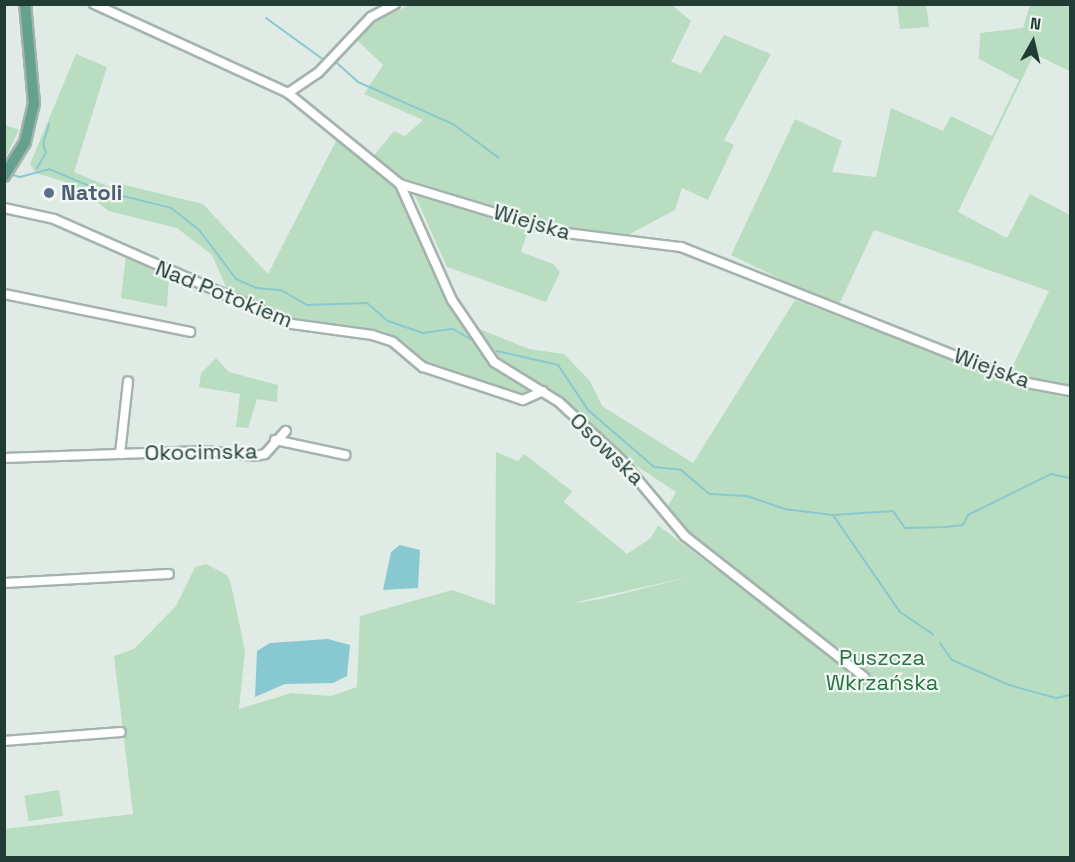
<!DOCTYPE html>
<meta charset="utf-8">
<style>
body{margin:0}
#map{position:relative;width:1075px;height:862px;overflow:hidden;background:#e1ebe6;font-family:"Space Grotesk",sans-serif}
div>[style]{position:absolute}
[style*='--x']{left:calc(var(--x)*1px);top:calc(var(--y)*1px);width:calc(var(--w)*1px);rotate:calc(var(--a)*1deg)}
.green>*{inset:0;background:#b9ddc1;transform-origin:0 0}
.water>*{inset:0;background:#88c8d1}
.stream>*{height:2px;margin:-1px;padding:0 1px;transform-origin:1px;border-radius:1px;background:#88c8d1}
.roads{filter:drop-shadow(2px 0 #a4b3ad) drop-shadow(-2px 0 #a4b3ad) drop-shadow(0 2px #a4b3ad) drop-shadow(0 -2px #a4b3ad)}
.minor>*{height:8px;margin:-4px;padding:0 4px;transform-origin:4px;border-radius:4px;background:#fff}
.major>*{height:10px;margin:-5px;padding:0 5px;transform-origin:5px;border-radius:5px;background:#65a18f}
.dots>*{width:16px;height:16px;translate:-50% -50%;box-sizing:border-box;border:3px solid #f1f8f4;border-radius:50%}
span{translate:-50% -50%;white-space:nowrap;text-align:center;line-height:1.15;-webkit-text-stroke:4.5px #f1f8f4;paint-order:stroke}
.service-label{font-size:22px;color:#4e5e75;font-weight:700}
.left{translate:0 -50%;text-align:left}
.street-label{font-size:22px;color:#213c34}
.park-label{font-size:22px;color:#2b7344}
.frame{position:absolute;inset:0;border:6px solid #213c34;pointer-events:none}
.north{position:absolute;left:1003px;top:12px;width:60px;height:60px;-webkit-text-stroke:4px #f1f8f4;paint-order:stroke;rotate:8deg;font-size:16px;font-weight:700;line-height:24px;text-align:center;color:#213c34}
.north::after{content:'';display:block;margin:auto;width:21px;height:27px;background:#213c34;clip-path:polygon(50% 0,100% 100%,50% 72%,0 100%)}
</style>
<div id="map">
<div class="green">
<i style="clip-path:polygon(410px 5px,672px 5px,691px 21px,671px 62px,701px 73px,724px 35px,771px 54px,724px 140px,734px 145px,708px 200px,682px 188px,675px 210px,628px 235px,561px 227px,403px 178px,372px 158px,394px 131px,405px 136px,423px 120px,364px 94px,383px 65px,357px 40px,378px 19px)"></i>
<i style="clip-path:polygon(897px 5px,926px 5px,929px 27px,900px 29px)"></i>
<i style="clip-path:polygon(evenodd,1030px 5px,1070px 5px,1070px 71px,1034px 54px,958px 212px,1007px 238px,1030px 194px,1070px 215px,1070px 857px,5px 858px,4px 829px,133px 814px,114px 656px,134px 649px,176px 606px,195px 567px,206px 564px,227px 575px,231px 584px,245px 651px,239px 709px,291px 693px,331px 696px,357px 687px,360px 616px,452px 590px,495px 605px,496px 452px,518px 461px,524px 454px,572px 491px,564px 502px,627px 554px,651px 538px,658px 525px,718px 571px,726px 566px,692px 538px,668px 506px,676px 492px,632px 463px,541px 387px,523px 398px,421px 363px,373px 333px,293px 322px,229px 294px,212px 255px,177px 228px,109px 211px,72px 184px,36px 173px,30px 164px,76px 54px,107px 67px,74px 172px,119px 191px,121px 184px,203px 204px,268px 274px,338px 137px,400px 184px,462px 322px,529px 349px,564px 354px,590px 381px,602px 406px,693px 463px,795px 300px,1006px 380px,1049px 291px,874px 230px,838px 307px,731px 255px,795px 119px,842px 141px,832px 172px,876px 177px,891px 108px,943px 131px,951px 116px,992px 136px,1019px 80px,979px 59px,980px 33px,1023px 28px,1030px 5px,693px 576px,601px 599px,577px 603px,577px 602px,693px 576px)"></i>
<i style="clip-path:polygon(5px 125px,19px 130px,5px 159px,4px 125px)"></i>
<i style="clip-path:polygon(413px 191px,529px 227px,521px 252px,553px 264px,560px 272px,546px 302px,447px 267px)"></i>
<i style="clip-path:polygon(126px 255px,169px 275px,167px 307px,121px 298px)"></i>
<i style="clip-path:polygon(216px 358px,229px 372px,278px 385px,277px 402px,257px 399px,248px 428px,236px 427px,240px 394px,199px 387px,201px 373px)"></i>
<i style="left:59px;top:790px;width:26px;height:35px;rotate:81deg"></i>
</div>
<div class="water">
<i style="clip-path:polygon(400px 545px,420px 550px,418px 588px,383px 590px,391px 552px)"></i>
<i style="clip-path:polygon(328px 639px,350px 645px,347px 676px,333px 683px,285px 684px,255px 697px,257px 651px,270px 643px)"></i>
</div>
<div class="stream">
<i style="--x:266;--y:18;--w:72;--a:35.9"></i>
<i style="--x:337;--y:63;--w:28;--a:42"></i>
<i style="--x:358;--y:82;--w:104;--a:23.9"></i>
<i style="--x:453;--y:124;--w:57;--a:36.5"></i>
<i style="--x:37;--y:168;--w:17;--a:-59"></i>
<i style="--x:46;--y:153;--w:9;--a:-108"></i>
<i style="--x:43;--y:144;--w:21;--a:-73"></i>
<i style="--x:10;--y:174;--w:10;--a:17"></i>
<i style="--x:20;--y:177;--w:30;--a:-15"></i>
<i style="--x:49;--y:169;--w:54;--a:22.8"></i>
<i style="--x:99;--y:190;--w:74;--a:14"></i>
<i style="--x:171;--y:208;--w:37;--a:38"></i>
<i style="--x:200;--y:231;--w:60;--a:53.1"></i>
<i style="--x:236;--y:279;--w:22;--a:24"></i>
<i style="--x:256;--y:288;--w:25;--a:5"></i>
<i style="--x:281;--y:290;--w:30;--a:30"></i>
<i style="--x:307;--y:305;--w:60;--a:-1.9"></i>
<i style="--x:367;--y:303;--w:28;--a:41"></i>
<i style="--x:388;--y:321;--w:37;--a:19"></i>
<i style="--x:423;--y:333;--w:30;--a:-8"></i>
<i style="--x:453;--y:329;--w:28;--a:30"></i>
<i style="--x:497;--y:351;--w:63;--a:12.9"></i>
<i style="--x:558;--y:365;--w:54;--a:56.3"></i>
<i style="--x:588;--y:410;--w:87;--a:40.8"></i>
<i style="--x:654;--y:467;--w:27;--a:6"></i>
<i style="--x:681;--y:470;--w:38;--a:40"></i>
<i style="--x:710;--y:494;--w:37;--a:3"></i>
<i style="--x:747;--y:496;--w:39;--a:19"></i>
<i style="--x:784;--y:509;--w:49;--a:7"></i>
<i style="--x:833;--y:515;--w:60;--a:-3.8"></i>
<i style="--x:893;--y:511;--w:21;--a:55"></i>
<i style="--x:905;--y:528;--w:41;--a:-1.4"></i>
<i style="--x:946;--y:527;--w:17;--a:-7"></i>
<i style="--x:963;--y:525;--w:11;--a:-63"></i>
<i style="--x:968;--y:515;--w:93;--a:-26.3"></i>
<i style="--x:1051;--y:474;--w:19;--a:12"></i>
<i style="--x:833;--y:515;--w:118;--a:55.4"></i>
<i style="--x:900;--y:612;--w:40;--a:34"></i>
<i style="--x:940;--y:643;--w:21;--a:55"></i>
<i style="--x:952;--y:660;--w:62;--a:23.7"></i>
<i style="--x:1009;--y:685;--w:49;--a:15.5"></i>
<i style="--x:1056;--y:698;--w:14;--a:-12"></i>
</div>
<div class="roads">
<div class="minor">
<i style="--x:94;--y:4;--w:213;--a:24.6"></i>
<i style="--x:288;--y:93;--w:144;--a:39.1"></i>
<i style="--x:400;--y:184;--w:165;--a:16.9"></i>
<i style="--x:558;--y:232;--w:124;--a:7"></i>
<i style="--x:681;--y:247;--w:367;--a:21.6"></i>
<i style="--x:1022;--y:382;--w:49;--a:10.6"></i>
<i style="--x:288;--y:93;--w:36;--a:-34"></i>
<i style="--x:318;--y:73;--w:77;--a:-46.6"></i>
<i style="--x:371;--y:17;--w:27;--a:-28"></i>
<i style="--x:400;--y:184;--w:127;--a:65.9"></i>
<i style="--x:452;--y:300;--w:75;--a:55.9"></i>
<i style="--x:494;--y:362;--w:76;--a:31.6"></i>
<i style="--x:559;--y:402;--w:86;--a:43.1"></i>
<i style="--x:622;--y:461;--w:98;--a:50"></i>
<i style="--x:685;--y:536;--w:228;--a:38.2"></i>
<i style="--x:4;--y:208;--w:51;--a:12.4"></i>
<i style="--x:54;--y:219;--w:260;--a:23.8"></i>
<i style="--x:292;--y:324;--w:81;--a:7.8"></i>
<i style="--x:372;--y:335;--w:22;--a:18"></i>
<i style="--x:393;--y:342;--w:39;--a:40"></i>
<i style="--x:423;--y:367;--w:105;--a:18.3"></i>
<i style="--x:523;--y:400;--w:22;--a:-24"></i>
<i style="--x:4;--y:294;--w:190;--a:11.5"></i>
<i style="--x:275;--y:440;--w:72;--a:12.1"></i>
<i style="--x:120;--y:454;--w:73;--a:-83.7"></i>
<i style="--x:4;--y:458;--w:200;--a:-2"></i>
<i style="--x:204;--y:451;--w:51;--a:5.6"></i>
<i style="--x:255;--y:456;--w:10;--a:-11"></i>
<i style="--x:265;--y:454;--w:31;--a:-48"></i>
<i style="--x:4;--y:583;--w:165;--a:-3.1"></i>
<i style="--x:4;--y:741;--w:117;--a:-4.4"></i>
</div>
<div class="major">
<i style="--x:4;--y:176;--w:40;--a:-58"></i>
<i style="--x:25;--y:142;--w:39;--a:-77"></i>
<i style="--x:34;--y:104;--w:100;--a:-95.1"></i>
</div>
</div>
<div class="dots">
<i style="left:49px;top:193px;background:#5c6f8a"></i>
</div>
<div class="service-label">
<span class="left" style="left:61px;top:193px">Natoli</span>
</div>
<div class="street-label">
<span style="left:532px;top:222px;rotate:16deg">Wiejska</span>
<span style="left:224px;top:294px;rotate:22deg">Nad Potokiem</span>
<span style="left:992px;top:368px;rotate:20deg">Wiejska</span>
<span style="left:607px;top:449px;rotate:44deg">Osowska</span>
<span style="left:201px;top:452px;rotate:-1deg">Okocimska</span>
</div>
<div class="park-label">
<span style="left:882px;top:670px">Puszcza<br>Wkrzańska</span>
</div>
<div class="frame"></div>
<div class="north">N</div>
</div>
